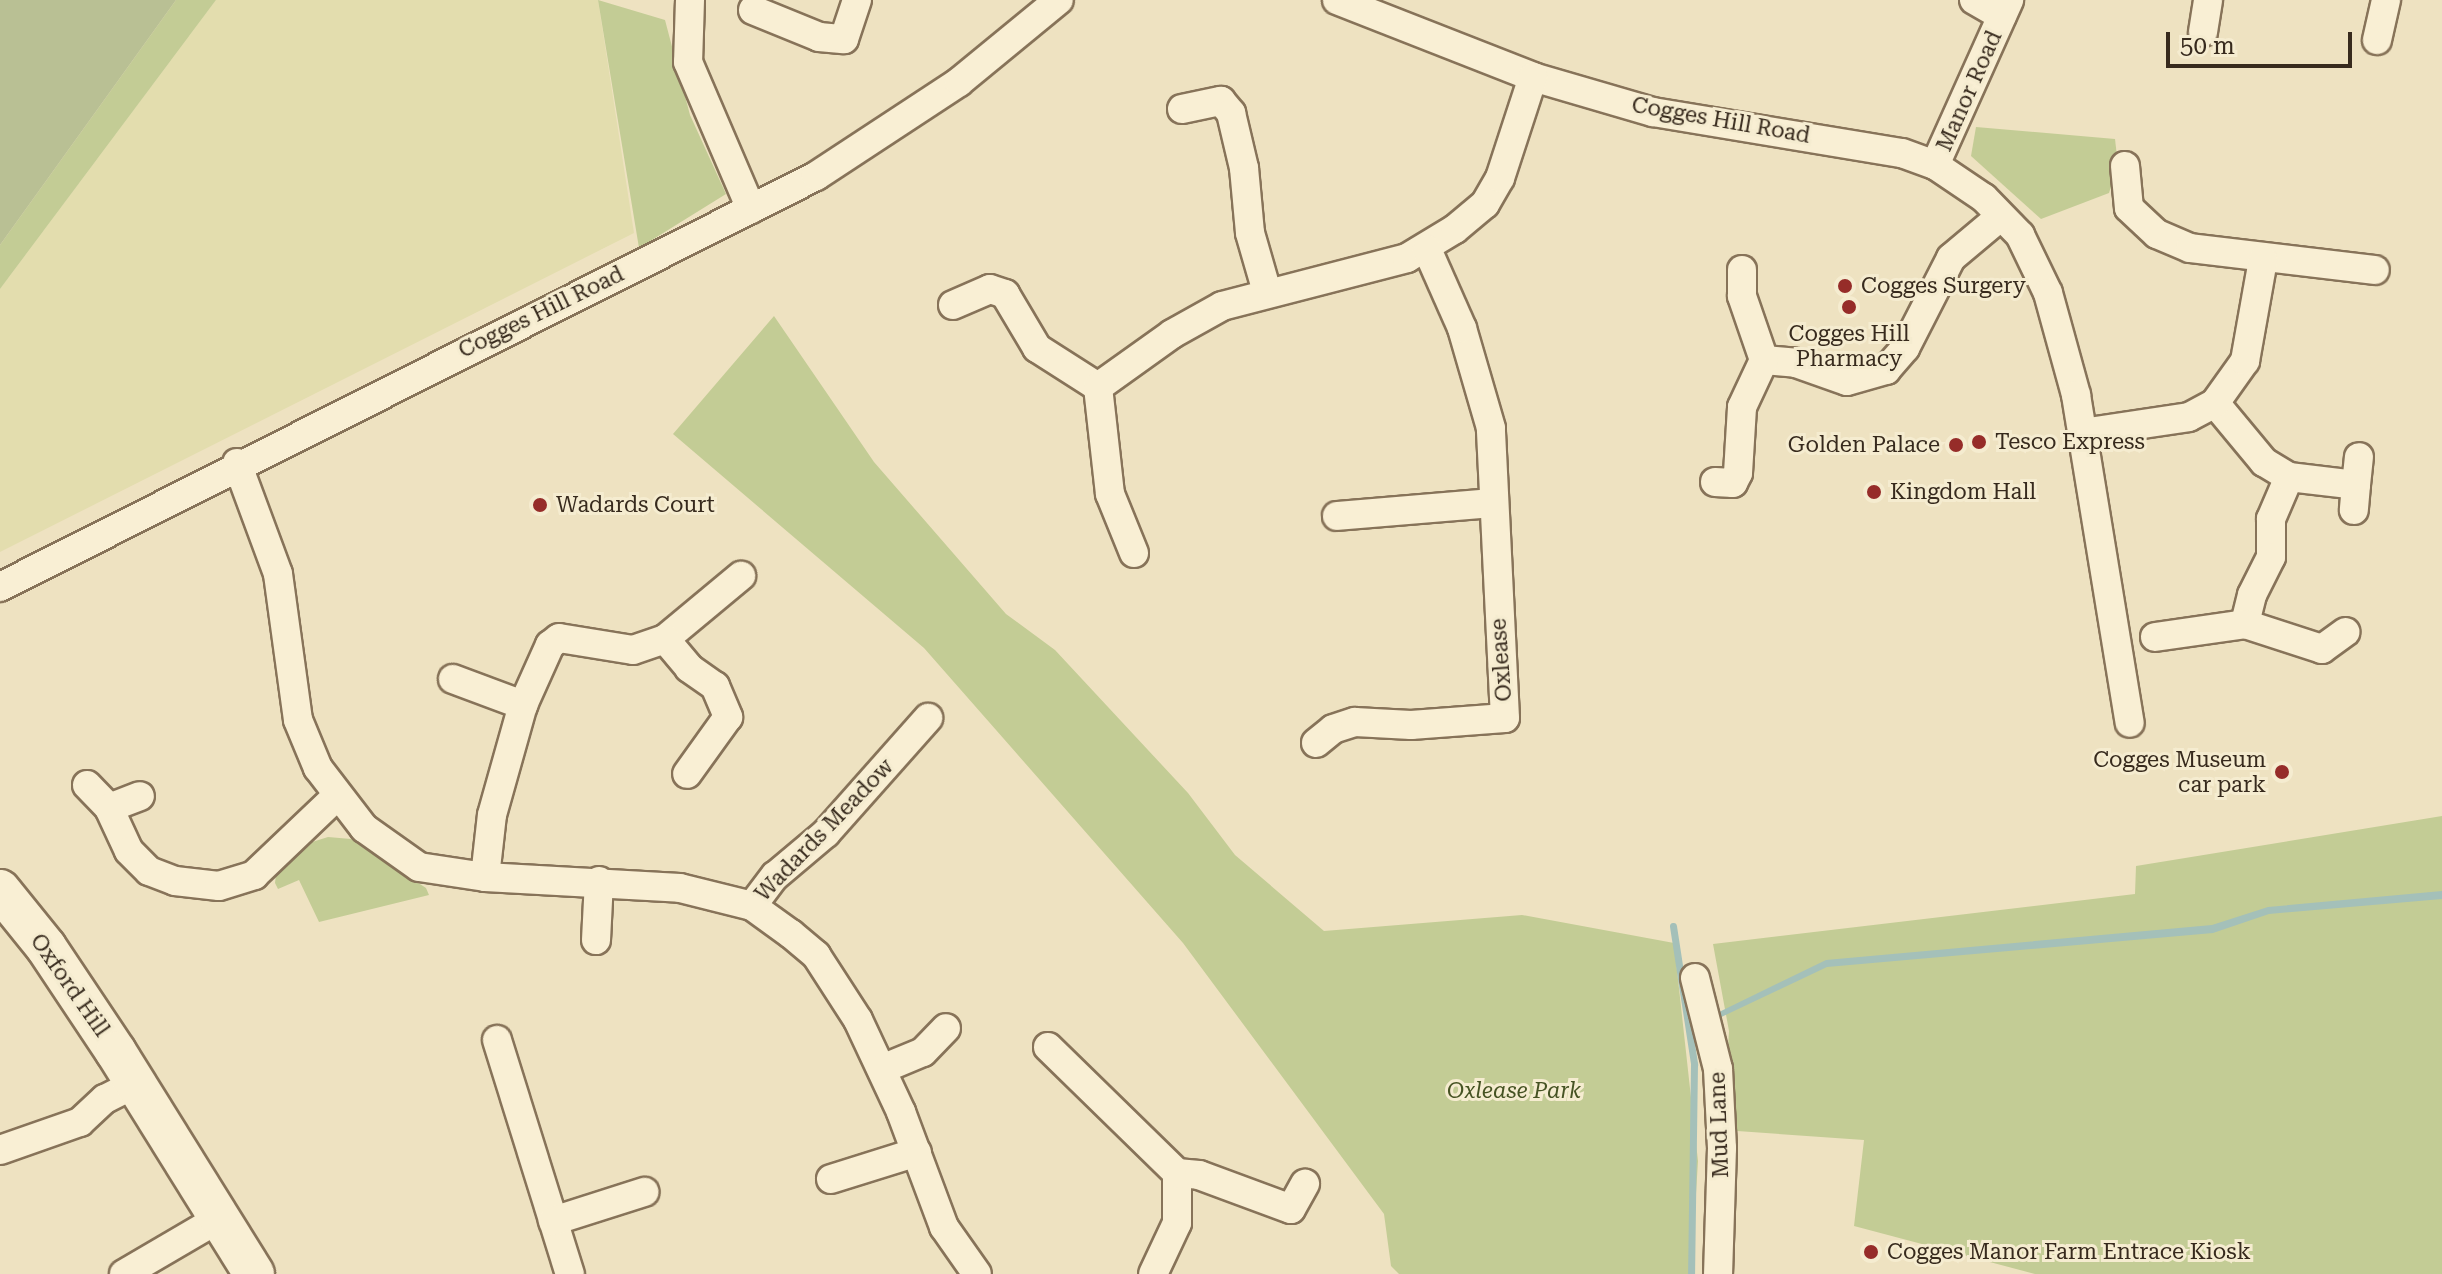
<!DOCTYPE html>
<style>
body{margin:0}
#map{position:relative;width:2442px;height:1274px;overflow:hidden;background:#eee2c1;font-family:"Roboto Serif",serif}
div>[style]{position:absolute}
[style*='--x']{left:calc(var(--x)*1px);top:calc(var(--y)*1px);width:calc(var(--w)*1px);rotate:calc(var(--a)*1deg)}
.farmland>*{inset:0;background:#e3ddae}
.green>*{inset:0;background:#c3cc95}
.cemetery>*{inset:0;background:#b9c094}
.water>*{inset:0;background:#a4c0b9}
.stream>*{height:7px;margin:-3.5px;padding:0 3.5px;transform-origin:3.5px;border-radius:3.5px;background:#a4c0b9}
.roads{filter:drop-shadow(2px 0 #877359) drop-shadow(-2px 0 #877359) drop-shadow(0 2px #877359) drop-shadow(0 -2px #877359)}
.street>*{height:28px;margin:-14px;padding:0 14px;transform-origin:14px;border-radius:14px;background:#f9efd4}
.secondary>*{height:40px;margin:-20px;padding:0 20px;transform-origin:20px;border-radius:20px;background:#f9efd4}
.dots>*{width:22px;height:22px;translate:-50% -50%;box-sizing:border-box;border:4px solid #f5ecd0;border-radius:50%}
span{translate:-50% -50%;white-space:nowrap;text-align:center;line-height:1.15;-webkit-text-stroke:6px #f5ecd0;paint-order:stroke}
.street-label{font-size:22px;color:#372a1d}
.poi-label{font-size:22px;color:#372a1d}
.left{translate:0 -50%;text-align:left}
.right{translate:-100% -50%;text-align:right}
.park-label{font-size:22px;color:#465323;font-style:italic}
.scale{position:absolute;left:2166px;top:32px;width:186px;height:36px;box-sizing:border-box;border:4px solid #372a1d;border-top:0;padding-left:10px;font-size:24px;line-height:28px;white-space:nowrap;color:#372a1d;-webkit-text-stroke:6px #f5ecd0;paint-order:stroke}
</style>
<div id="map">
<div class="farmland">
<i style="clip-path:polygon(216px 0,598px 0,634px 233px,0 552px,0 289px)"></i>
</div>
<div class="green">
<i style="clip-path:polygon(176px 0,216px 0,0 289px,0 245px)"></i>
<i style="clip-path:polygon(598px 0,665px 20px,690px 115px,726px 194px,639px 248px)"></i>
<i style="clip-path:polygon(1976px 127px,2115px 139px,2118px 165px,2109px 193px,2041px 219px,1971px 156px)"></i>
<i style="clip-path:polygon(774px 316px,874px 462px,1006px 614px,1055px 650px,1188px 793px,1235px 855px,1324px 931px,1522px 915px,1674px 943px,1698px 1161px,1691px 1274px,1399px 1274px,1391px 1266px,1384px 1214px,1183px 943px,924px 648px,673px 434px)"></i>
<i style="clip-path:polygon(2442px 816px,2442px 1274px,2035px 1274px,1854px 1226px,1864px 1140px,1723px 1130px,1729px 1031px,1713px 944px,2135px 894px,2136px 866px)"></i>
<i style="clip-path:polygon(328px 837px,351px 839px,426px 888px,429px 895px,319px 922px,299px 880px,278px 889px,275px 883px,276px 874px,309px 843px)"></i>
</div>
<div class="cemetery">
<i style="clip-path:polygon(0 0,176px 0,0 245px)"></i>
</div>
<div class="water">
<i style="clip-path:polygon(2442px 891px,2442px 899px,2269px 914px,2213px 933px,1827px 967px,1715px 1020px,1717px 1013px,1826px 960px,2212px 925px,2268px 907px)"></i>
</div>
<div class="stream">
<i style="--x:1673;--y:926;--w:140;--a:81.3"></i>
<i style="--x:1694;--y:1064;--w:210;--a:90.8"></i>
</div>
<div class="roads">
<div class="street">
<i style="--x:690;--y:0;--w:62;--a:91.8"></i>
<i style="--x:688;--y:62;--w:160;--a:66.8"></i>
<i style="--x:1337;--y:0;--w:211;--a:21.4"></i>
<i style="--x:1533;--y:77;--w:125;--a:16.3"></i>
<i style="--x:1653;--y:112;--w:252;--a:9.4"></i>
<i style="--x:1902;--y:153;--w:35;--a:20"></i>
<i style="--x:1935;--y:165;--w:59;--a:34"></i>
<i style="--x:1984;--y:198;--w:52;--a:45.8"></i>
<i style="--x:2020;--y:235;--w:64;--a:64.2"></i>
<i style="--x:2048;--y:293;--w:106;--a:74.6"></i>
<i style="--x:2076;--y:395;--w:332;--a:80.7"></i>
<i style="--x:1974;--y:0;--w:32;--a:30"></i>
<i style="--x:753;--y:10;--w:71;--a:22.2"></i>
<i style="--x:819;--y:37;--w:25;--a:5"></i>
<i style="--x:844;--y:39;--w:41;--a:-71.6"></i>
<i style="--x:2203;--y:32;--w:32;--a:-81"></i>
<i style="--x:2377;--y:40;--w:41;--a:-77.3"></i>
<i style="--x:1182;--y:109;--w:40;--a:-12"></i>
<i style="--x:1221;--y:101;--w:16;--a:50"></i>
<i style="--x:1231;--y:113;--w:57;--a:76.7"></i>
<i style="--x:1244;--y:168;--w:65;--a:84.7"></i>
<i style="--x:1250;--y:233;--w:61;--a:73.9"></i>
<i style="--x:1935;--y:165;--w:181;--a:-65.8"></i>
<i style="--x:2125;--y:166;--w:42;--a:84.6"></i>
<i style="--x:2129;--y:208;--w:38;--a:43"></i>
<i style="--x:2157;--y:234;--w:36;--a:23"></i>
<i style="--x:2190;--y:248;--w:186;--a:6.8"></i>
<i style="--x:953;--y:305;--w:40;--a:-23.4"></i>
<i style="--x:990;--y:289;--w:16;--a:18"></i>
<i style="--x:1005;--y:294;--w:63;--a:59.3"></i>
<i style="--x:1037;--y:348;--w:72;--a:32.6"></i>
<i style="--x:1764;--y:360;--w:32;--a:5"></i>
<i style="--x:1796;--y:363;--w:54;--a:19.4"></i>
<i style="--x:1847;--y:381;--w:41;--a:-15.8"></i>
<i style="--x:1886;--y:370;--w:29;--a:-49"></i>
<i style="--x:1905;--y:348;--w:101;--a:-62.9"></i>
<i style="--x:1951;--y:258;--w:65;--a:-40"></i>
<i style="--x:2215;--y:403;--w:77;--a:50.3"></i>
<i style="--x:2264;--y:462;--w:29;--a:31"></i>
<i style="--x:2289;--y:477;--w:46;--a:113.2"></i>
<i style="--x:2271;--y:519;--w:38;--a:90"></i>
<i style="--x:2271;--y:557;--w:42;--a:116.6"></i>
<i style="--x:2252;--y:595;--w:30;--a:104"></i>
<i style="--x:2082;--y:433;--w:108;--a:-8.5"></i>
<i style="--x:2189;--y:417;--w:30;--a:-28"></i>
<i style="--x:2215;--y:403;--w:52;--a:-54.5"></i>
<i style="--x:2245;--y:361;--w:103;--a:-79.9"></i>
<i style="--x:237;--y:463;--w:118;--a:69.7"></i>
<i style="--x:278;--y:574;--w:147;--a:82.2"></i>
<i style="--x:298;--y:720;--w:52;--a:67.4"></i>
<i style="--x:318;--y:768;--w:76;--a:52.5"></i>
<i style="--x:364;--y:828;--w:67;--a:35.3"></i>
<i style="--x:419;--y:867;--w:67;--a:8.6"></i>
<i style="--x:485;--y:877;--w:195;--a:3.2"></i>
<i style="--x:680;--y:888;--w:74;--a:14"></i>
<i style="--x:752;--y:906;--w:48;--a:35.7"></i>
<i style="--x:791;--y:934;--w:33;--a:40"></i>
<i style="--x:816;--y:955;--w:77;--a:57.1"></i>
<i style="--x:858;--y:1020;--w:102;--a:64.9"></i>
<i style="--x:901;--y:1112;--w:123;--a:69.5"></i>
<i style="--x:944;--y:1227;--w:57;--a:54.9"></i>
<i style="--x:2289;--y:477;--w:67;--a:6.8"></i>
<i style="--x:2356;--y:485;--w:25;--a:95"></i>
<i style="--x:1715;--y:482;--w:18;--a:3"></i>
<i style="--x:1733;--y:483;--w:11;--a:-63"></i>
<i style="--x:1738;--y:473;--w:66;--a:-86.5"></i>
<i style="--x:1742;--y:407;--w:52;--a:-64.9"></i>
<i style="--x:1764;--y:360;--w:68;--a:-109"></i>
<i style="--x:1742;--y:296;--w:26;--a:-90"></i>
<i style="--x:2356;--y:485;--w:28;--a:-84"></i>
<i style="--x:1337;--y:516;--w:157;--a:-4.8"></i>
<i style="--x:1134;--y:553;--w:64;--a:-112.1"></i>
<i style="--x:1110;--y:494;--w:108;--a:-96.4"></i>
<i style="--x:1098;--y:387;--w:91;--a:-35.6"></i>
<i style="--x:1172;--y:334;--w:57;--a:-29.2"></i>
<i style="--x:1222;--y:306;--w:191;--a:-14.5"></i>
<i style="--x:1407;--y:258;--w:56;--a:-31.1"></i>
<i style="--x:1455;--y:229;--w:39;--a:-40"></i>
<i style="--x:1485;--y:204;--w:30;--a:-60"></i>
<i style="--x:1500;--y:178;--w:106;--a:-71.9"></i>
<i style="--x:0;--y:587;--w:914;--a:-26.73"></i>
<i style="--x:816;--y:176;--w:171;--a:-33.3"></i>
<i style="--x:959;--y:82;--w:129;--a:-39.4"></i>
<i style="--x:2155;--y:637;--w:91;--a:-8.2"></i>
<i style="--x:2245;--y:624;--w:81;--a:18"></i>
<i style="--x:2322;--y:649;--w:29;--a:-36"></i>
<i style="--x:665;--y:639;--w:99;--a:-39.7"></i>
<i style="--x:453;--y:679;--w:75;--a:20.4"></i>
<i style="--x:1316;--y:743;--w:22;--a:-39"></i>
<i style="--x:1333;--y:729;--w:23;--a:-18"></i>
<i style="--x:1355;--y:722;--w:56;--a:3.1"></i>
<i style="--x:1411;--y:725;--w:94;--a:-4.3"></i>
<i style="--x:1505;--y:718;--w:290;--a:-92.8"></i>
<i style="--x:1491;--y:428;--w:104;--a:-106.2"></i>
<i style="--x:1462;--y:328;--w:86;--a:-113.9"></i>
<i style="--x:87;--y:785;--w:32;--a:46"></i>
<i style="--x:109;--y:808;--w:47;--a:65.1"></i>
<i style="--x:129;--y:851;--w:28;--a:45"></i>
<i style="--x:149;--y:871;--w:28;--a:21"></i>
<i style="--x:175;--y:881;--w:44;--a:6.5"></i>
<i style="--x:219;--y:886;--w:37;--a:-17"></i>
<i style="--x:254;--y:875;--w:115;--a:-43.6"></i>
<i style="--x:109;--y:808;--w:33;--a:-21"></i>
<i style="--x:485;--y:877;--w:62;--a:-83.6"></i>
<i style="--x:492;--y:815;--w:114;--a:-74.3"></i>
<i style="--x:523;--y:705;--w:66;--a:-65.8"></i>
<i style="--x:550;--y:645;--w:11;--a:-38"></i>
<i style="--x:559;--y:638;--w:75;--a:9.2"></i>
<i style="--x:633;--y:650;--w:34;--a:-19"></i>
<i style="--x:665;--y:639;--w:38;--a:50"></i>
<i style="--x:689;--y:668;--w:32;--a:35"></i>
<i style="--x:715;--y:686;--w:34;--a:67"></i>
<i style="--x:728;--y:717;--w:70;--a:125.7"></i>
<i style="--x:752;--y:906;--w:38;--a:-53"></i>
<i style="--x:775;--y:876;--w:67;--a:-40.1"></i>
<i style="--x:826;--y:833;--w:154;--a:-48.4"></i>
<i style="--x:596;--y:940;--w:59;--a:-87.1"></i>
<i style="--x:1695;--y:978;--w:94;--a:75.8"></i>
<i style="--x:1718;--y:1069;--w:79;--a:87.1"></i>
<i style="--x:1722;--y:1148;--w:126;--a:91.8"></i>
<i style="--x:497;--y:1040;--w:245;--a:72.7"></i>
<i style="--x:1048;--y:1047;--w:180;--a:44.3"></i>
<i style="--x:1177;--y:1173;--w:50;--a:90"></i>
<i style="--x:1177;--y:1223;--w:56;--a:115.2"></i>
<i style="--x:882;--y:1069;--w:44;--a:-22.5"></i>
<i style="--x:923;--y:1052;--w:33;--a:-46"></i>
<i style="--x:0;--y:1150;--w:85;--a:-19.3"></i>
<i style="--x:80;--y:1122;--w:34;--a:-43"></i>
<i style="--x:105;--y:1099;--w:36;--a:-27"></i>
<i style="--x:1177;--y:1173;--w:22;--a:5"></i>
<i style="--x:1199;--y:1175;--w:98;--a:20.3"></i>
<i style="--x:1291;--y:1209;--w:29;--a:-61"></i>
<i style="--x:831;--y:1179;--w:90;--a:-17.4"></i>
<i style="--x:553;--y:1221;--w:96;--a:-17.7"></i>
<i style="--x:124;--y:1274;--w:111;--a:-30.3"></i>
</div>
<div class="secondary">
<i style="--x:0;--y:890;--w:73;--a:51.1"></i>
<i style="--x:46;--y:947;--w:126;--a:56.3"></i>
<i style="--x:116;--y:1052;--w:261;--a:58.1"></i>
</div>
</div>
<div class="dots">
<i style="left:1845px;top:286px;background:#962c29"></i>
<i style="left:1849px;top:307px;background:#962c29"></i>
<i style="left:1979px;top:442px;background:#962c29"></i>
<i style="left:1956px;top:445px;background:#962c29"></i>
<i style="left:1874px;top:492px;background:#962c29"></i>
<i style="left:540px;top:505px;background:#962c29"></i>
<i style="left:2282px;top:772px;background:#962c29"></i>
<i style="left:1871px;top:1252px;background:#962c29"></i>
</div>
<div class="street-label">
<span style="left:1969px;top:91px;rotate:-66deg">Manor Road</span>
<span style="left:1721px;top:120px;rotate:10deg">Cogges Hill Road</span>
<span style="left:541px;top:312px;rotate:-26deg">Cogges Hill Road</span>
<span style="left:1501px;top:660px;rotate:-94deg">Oxlease</span>
<span style="left:824px;top:830px;rotate:-46deg">Wadards Meadow</span>
<span style="left:70px;top:985px;rotate:55deg">Oxford Hill</span>
<span style="left:1719px;top:1125px;rotate:-92deg">Mud Lane</span>
</div>
<div class="poi-label">
<span class="left" style="left:1861px;top:286px">Cogges Surgery</span>
<span style="left:1849px;top:346px">Cogges Hill<br>Pharmacy</span>
<span class="left" style="left:1995px;top:442px">Tesco Express</span>
<span class="right" style="left:1940px;top:445px">Golden Palace</span>
<span class="left" style="left:1890px;top:492px">Kingdom Hall</span>
<span class="left" style="left:556px;top:505px">Wadards Court</span>
<span class="right" style="left:2266px;top:772px">Cogges Museum<br>car park</span>
<span class="left" style="left:1887px;top:1252px">Cogges Manor Farm Entrace Kiosk</span>
</div>
<div class="park-label">
<span style="left:1514px;top:1091px">Oxlease Park</span>
</div>
<div class="scale">50 m</div>
</div>
